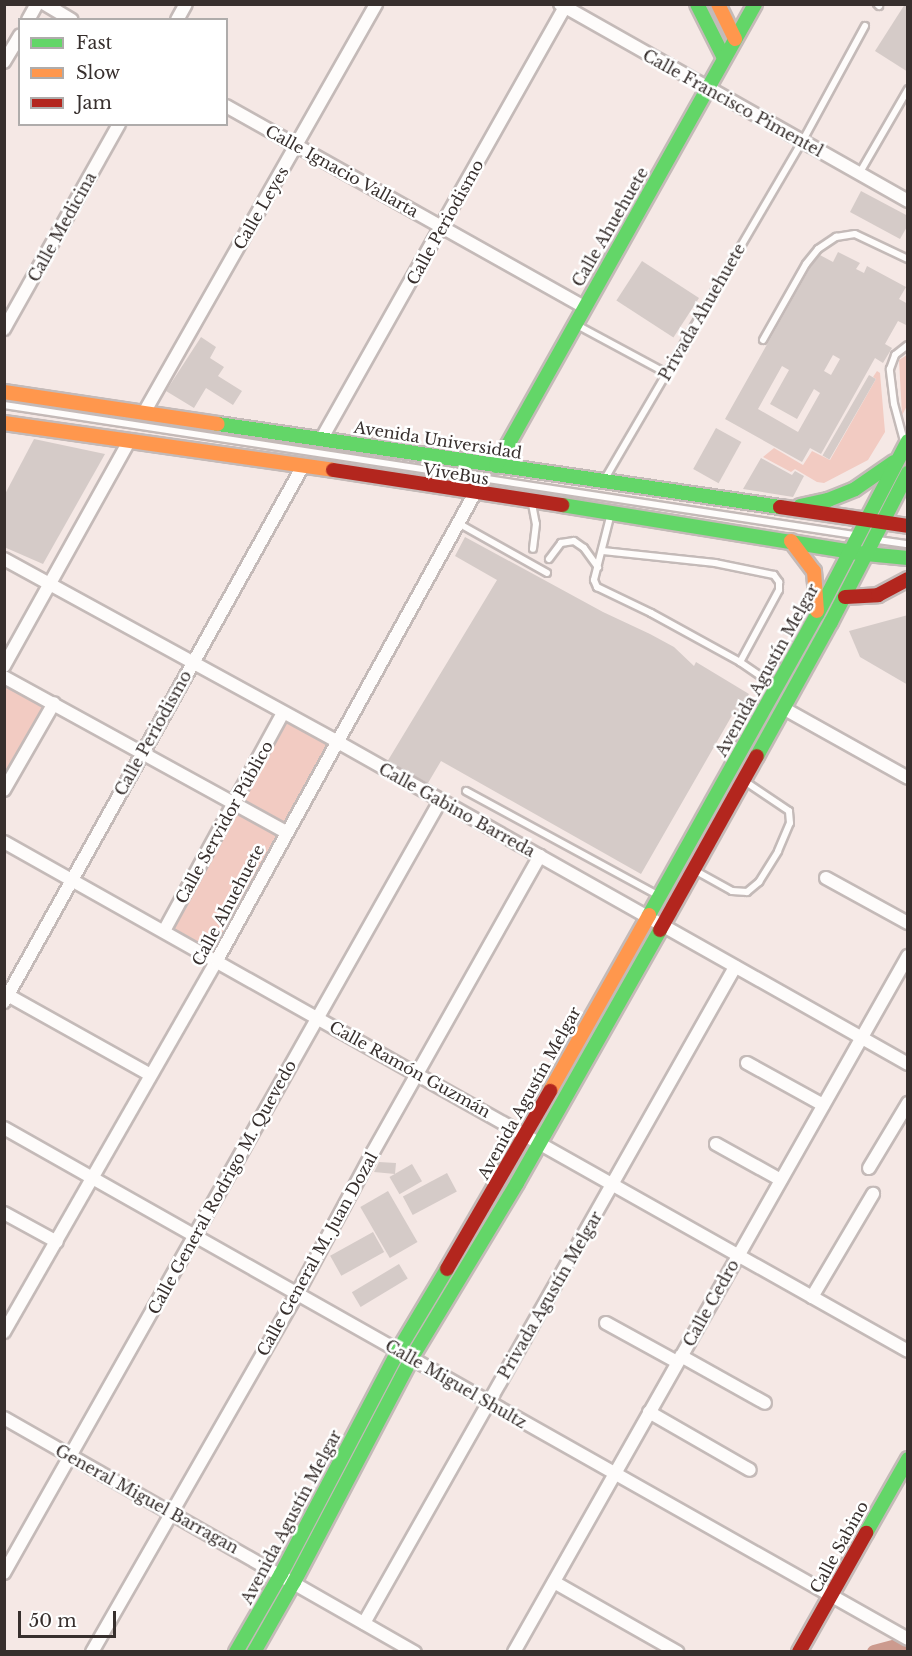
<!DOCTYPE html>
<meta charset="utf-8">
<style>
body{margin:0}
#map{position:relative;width:912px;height:1656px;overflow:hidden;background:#f5e8e5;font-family:"Libre Baskerville",serif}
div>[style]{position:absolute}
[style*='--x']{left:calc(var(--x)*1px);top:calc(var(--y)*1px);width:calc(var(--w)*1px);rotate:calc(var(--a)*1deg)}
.green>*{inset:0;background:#f2cbc2;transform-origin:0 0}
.canal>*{height:14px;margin:-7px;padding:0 7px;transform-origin:7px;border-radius:7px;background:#cc9a8e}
.building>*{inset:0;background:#d5cbc8;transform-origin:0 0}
.roads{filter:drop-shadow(2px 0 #c4bab8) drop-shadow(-2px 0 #c4bab8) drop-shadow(0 2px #c4bab8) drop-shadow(0 -2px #c4bab8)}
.lane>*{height:6px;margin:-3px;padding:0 3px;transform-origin:3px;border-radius:3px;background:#fefcfb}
.street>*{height:12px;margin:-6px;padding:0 6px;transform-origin:6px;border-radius:6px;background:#fefcfb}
.fast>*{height:14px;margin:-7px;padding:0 7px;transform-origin:7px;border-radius:7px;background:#63d668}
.slow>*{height:14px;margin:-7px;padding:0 7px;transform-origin:7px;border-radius:7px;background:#ff974d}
.jam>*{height:14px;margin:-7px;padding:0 7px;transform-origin:7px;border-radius:7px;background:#b3261e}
span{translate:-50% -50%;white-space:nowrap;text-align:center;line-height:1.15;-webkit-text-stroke:5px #fff;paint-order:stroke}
.street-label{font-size:16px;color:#372f2d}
.frame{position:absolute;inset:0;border:6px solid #372f2d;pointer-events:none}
.legend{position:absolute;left:18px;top:18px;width:210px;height:108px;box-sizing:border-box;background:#fff;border:2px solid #afacab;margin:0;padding:8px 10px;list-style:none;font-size:18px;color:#372f2d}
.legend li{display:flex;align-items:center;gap:12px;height:30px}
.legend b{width:30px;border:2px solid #afacab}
.scale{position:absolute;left:18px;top:1611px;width:98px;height:27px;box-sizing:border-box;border:3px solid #372f2d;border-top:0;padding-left:8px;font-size:18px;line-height:21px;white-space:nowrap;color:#372f2d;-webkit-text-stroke:4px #fff;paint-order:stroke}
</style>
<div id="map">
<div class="green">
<i style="clip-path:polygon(907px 355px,907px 406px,902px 415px,899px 360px)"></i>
<i style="clip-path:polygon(877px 371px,880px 373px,885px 432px,868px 460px,824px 483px,817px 482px,795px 469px,791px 472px,763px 457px,774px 448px,803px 465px,812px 451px,830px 460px,876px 379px,873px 377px)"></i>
<i style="clip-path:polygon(5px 677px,54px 703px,5px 790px)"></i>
<i style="left:283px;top:713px;width:60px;height:248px;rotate:28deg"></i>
</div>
<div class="canal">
<i style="--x:874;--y:1652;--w:35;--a:-15"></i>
</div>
<div class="building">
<i style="clip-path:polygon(905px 4px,908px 4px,908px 72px,875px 51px)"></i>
<i style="clip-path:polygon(861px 191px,908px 216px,908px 225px,900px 239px,850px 212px)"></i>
<i style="clip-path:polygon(evenodd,838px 252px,860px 263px,856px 269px,864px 273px,867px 266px,906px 287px,899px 299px,908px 304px,908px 326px,898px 321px,885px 344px,892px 348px,883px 363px,875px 358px,821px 454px,810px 448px,802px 462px,725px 419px,818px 254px,833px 262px,838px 252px,833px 355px,840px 359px,831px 375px,824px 371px,833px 355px,838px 252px,782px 366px,789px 370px,770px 404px,797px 419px,814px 389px,820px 393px,798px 432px,758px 409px,782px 366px)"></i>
<i style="left:642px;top:261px;width:68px;height:47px;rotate:33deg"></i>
<i style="clip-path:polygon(201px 337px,216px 347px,210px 358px,224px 367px,218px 376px,242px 391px,233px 405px,206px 388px,194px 408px,166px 391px)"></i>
<i style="left:869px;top:375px;width:8px;height:93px;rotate:30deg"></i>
<i style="left:716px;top:428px;width:29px;height:47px;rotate:29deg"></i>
<i style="clip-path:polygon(34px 439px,105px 454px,43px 564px,4px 547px,4px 496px)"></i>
<i style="clip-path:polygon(761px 458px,792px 475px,795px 471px,804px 476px,793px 497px,743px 489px)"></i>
<i style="clip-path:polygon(465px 537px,603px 612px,650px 634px,674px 647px,694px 666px,696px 662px,749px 694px,738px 714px,734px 712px,641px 874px,441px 761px,428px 783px,387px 762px,497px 580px,455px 556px)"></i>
<i style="clip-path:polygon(908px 615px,908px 685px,860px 657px,849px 631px)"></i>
<i style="clip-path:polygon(379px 1162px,396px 1163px,395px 1174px,374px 1172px)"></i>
<i style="left:412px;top:1164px;width:20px;height:26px;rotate:60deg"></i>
<i style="left:447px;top:1173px;width:21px;height:50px;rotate:62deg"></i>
<i style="left:388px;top:1191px;width:59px;height:32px;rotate:60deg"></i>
<i style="left:373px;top:1232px;width:23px;height:49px;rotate:61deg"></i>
<i style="left:399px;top:1264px;width:17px;height:55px;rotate:59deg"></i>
</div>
<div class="roads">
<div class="lane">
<i style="--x:877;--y:4;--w:3;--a:45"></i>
<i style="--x:859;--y:174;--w:98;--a:-60"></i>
<i style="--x:577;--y:325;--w:101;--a:28.3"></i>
<i style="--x:763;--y:340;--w:87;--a:-60.5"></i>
<i style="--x:806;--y:264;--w:19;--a:-51"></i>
<i style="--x:818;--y:249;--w:22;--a:-34"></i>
<i style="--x:836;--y:237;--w:19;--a:-9"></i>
<i style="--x:855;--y:234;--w:59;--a:25.3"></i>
<i style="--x:4;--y:405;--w:860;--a:8.7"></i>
<i style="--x:904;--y:441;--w:38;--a:-105"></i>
<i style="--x:894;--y:404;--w:35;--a:-97"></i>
<i style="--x:890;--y:369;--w:15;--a:-70"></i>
<i style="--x:895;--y:355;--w:16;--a:-38"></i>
<i style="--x:606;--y:477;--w:388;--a:-59.7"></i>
<i style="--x:802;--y:142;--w:132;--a:-61.5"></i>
<i style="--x:532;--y:504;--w:20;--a:79"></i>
<i style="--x:536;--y:524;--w:25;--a:97"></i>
<i style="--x:610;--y:517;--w:65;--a:104.3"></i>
<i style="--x:594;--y:580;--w:8;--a:67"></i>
<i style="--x:597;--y:587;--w:60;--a:25.7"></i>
<i style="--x:651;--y:613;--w:102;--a:28.8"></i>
<i style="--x:740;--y:662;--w:42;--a:34.4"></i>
<i style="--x:458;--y:523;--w:102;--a:29.3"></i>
<i style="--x:878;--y:540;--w:30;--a:8"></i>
<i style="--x:603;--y:551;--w:113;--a:6.1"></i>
<i style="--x:715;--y:563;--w:60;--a:11.5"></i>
<i style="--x:774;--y:575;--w:9;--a:54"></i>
<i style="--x:779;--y:582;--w:8;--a:90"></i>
<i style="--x:779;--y:590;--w:82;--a:118.4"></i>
<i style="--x:549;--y:559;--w:20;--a:-53"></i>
<i style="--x:561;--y:543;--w:13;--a:-9"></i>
<i style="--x:574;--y:541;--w:12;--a:35"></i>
<i style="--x:584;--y:548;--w:24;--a:54"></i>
<i style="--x:466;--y:791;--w:216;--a:28.5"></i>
<i style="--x:696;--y:871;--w:41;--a:29.1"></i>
<i style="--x:732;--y:891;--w:15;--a:4"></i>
<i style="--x:747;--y:892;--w:16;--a:-40"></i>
<i style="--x:759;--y:882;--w:36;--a:-58"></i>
<i style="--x:778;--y:851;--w:30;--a:-67"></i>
<i style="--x:790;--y:823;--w:12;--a:-95"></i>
<i style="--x:789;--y:811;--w:52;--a:-146"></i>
</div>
<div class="street">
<i style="--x:45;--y:4;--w:31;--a:31"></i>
<i style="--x:560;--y:4;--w:400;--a:29.5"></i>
<i style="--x:28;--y:20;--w:18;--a:-61"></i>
<i style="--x:177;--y:20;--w:18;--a:-61"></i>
<i style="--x:4;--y:62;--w:31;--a:-59"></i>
<i style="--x:226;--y:106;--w:411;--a:29.3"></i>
<i style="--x:4;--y:329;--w:235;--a:-60.7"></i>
<i style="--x:145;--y:411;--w:468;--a:-60.4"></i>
<i style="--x:322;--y:438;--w:498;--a:-60.6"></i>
<i style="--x:4;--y:559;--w:379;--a:28.7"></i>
<i style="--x:336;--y:741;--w:657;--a:29.45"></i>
<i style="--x:4;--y:666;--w:257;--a:-60.9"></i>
<i style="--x:4;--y:677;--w:322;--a:28.8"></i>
<i style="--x:783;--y:708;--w:143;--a:29.2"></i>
<i style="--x:4;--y:790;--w:100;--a:-60.1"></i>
<i style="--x:4;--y:842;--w:1037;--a:29.38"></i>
<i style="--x:826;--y:878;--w:94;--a:28.8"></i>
<i style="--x:164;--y:931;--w:248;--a:-61.4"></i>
<i style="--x:4;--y:993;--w:168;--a:29.2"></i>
<i style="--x:4;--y:1002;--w:614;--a:-60.85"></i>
<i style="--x:747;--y:1063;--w:87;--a:28.9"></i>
<i style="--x:4;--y:1128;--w:1038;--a:29.48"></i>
<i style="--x:716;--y:1144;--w:74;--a:29"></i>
<i style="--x:869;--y:1168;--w:76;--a:-59"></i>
<i style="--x:4;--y:1213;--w:60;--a:28.7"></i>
<i style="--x:812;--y:1297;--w:120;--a:-59.4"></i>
<i style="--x:606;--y:1323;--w:81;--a:28.8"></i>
<i style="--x:4;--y:1332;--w:429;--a:-60.2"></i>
<i style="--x:217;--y:960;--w:536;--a:-61.09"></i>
<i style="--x:681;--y:1356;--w:96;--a:29.2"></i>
<i style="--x:649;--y:1412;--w:116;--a:29.9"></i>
<i style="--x:4;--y:1418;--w:473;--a:29.7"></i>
<i style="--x:4;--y:1573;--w:887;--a:-60.54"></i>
<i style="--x:554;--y:1582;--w:142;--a:29.6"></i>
<i style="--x:364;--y:1623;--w:754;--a:-60.51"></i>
<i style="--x:92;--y:1652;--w:415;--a:-60.2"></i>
<i style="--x:298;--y:1292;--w:159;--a:-61.8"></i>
<i style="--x:373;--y:1152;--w:340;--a:-60.6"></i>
<i style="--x:514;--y:1652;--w:800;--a:-60.49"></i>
</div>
<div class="fast">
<i style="--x:697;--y:4;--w:60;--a:63.4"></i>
<i style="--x:218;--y:424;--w:568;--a:8.4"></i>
<i style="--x:496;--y:466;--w:530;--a:-60.72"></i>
<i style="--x:562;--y:505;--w:308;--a:9.2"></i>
<i style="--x:866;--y:554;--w:42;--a:5.4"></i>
<i style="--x:800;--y:506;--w:29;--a:-12"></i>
<i style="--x:828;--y:500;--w:29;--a:-22"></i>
<i style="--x:855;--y:489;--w:47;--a:-34.7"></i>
<i style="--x:757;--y:756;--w:153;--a:-61.1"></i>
<i style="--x:831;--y:622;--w:168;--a:-62.7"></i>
<i style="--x:649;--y:915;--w:344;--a:-60.8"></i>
<i style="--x:817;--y:615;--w:196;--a:-62.4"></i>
<i style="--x:866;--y:1533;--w:85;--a:-60.4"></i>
<i style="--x:236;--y:1652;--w:90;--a:-60"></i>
<i style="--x:281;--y:1574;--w:252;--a:-62.3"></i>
<i style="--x:398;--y:1351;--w:96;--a:-59.1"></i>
<i style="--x:254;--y:1652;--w:81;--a:-60.3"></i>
<i style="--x:294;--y:1582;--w:252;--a:-62.3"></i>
<i style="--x:411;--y:1359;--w:205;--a:-58.9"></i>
<i style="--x:517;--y:1183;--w:291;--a:-60.5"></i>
</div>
<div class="slow">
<i style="--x:718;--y:4;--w:39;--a:64"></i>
<i style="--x:4;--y:392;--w:216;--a:8.5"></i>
<i style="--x:4;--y:423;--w:332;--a:8.1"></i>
<i style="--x:791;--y:541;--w:38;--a:53"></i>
<i style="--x:814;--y:571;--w:40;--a:85.7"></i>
<i style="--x:550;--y:1091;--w:202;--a:-60.6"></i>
</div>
<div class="jam">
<i style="--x:333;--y:470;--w:232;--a:8.7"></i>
<i style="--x:780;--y:507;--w:129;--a:8.4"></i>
<i style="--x:845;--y:597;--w:33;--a:-3"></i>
<i style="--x:878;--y:595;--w:34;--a:-28"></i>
<i style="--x:660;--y:930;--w:199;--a:-60.9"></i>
<i style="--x:447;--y:1269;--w:206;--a:-59.9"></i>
<i style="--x:799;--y:1652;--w:137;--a:-60.6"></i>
</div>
</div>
<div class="street-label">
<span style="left:733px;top:103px;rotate:29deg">Calle Francisco Pimentel</span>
<span style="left:342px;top:171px;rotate:29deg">Calle Ignacio Vallarta</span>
<span style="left:261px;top:208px;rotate:-60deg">Calle Leyes</span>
<span style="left:445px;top:222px;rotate:-61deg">Calle Periodismo</span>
<span style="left:62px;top:227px;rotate:-61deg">Calle Medicina</span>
<span style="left:610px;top:227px;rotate:-60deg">Calle Ahuehuete</span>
<span style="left:702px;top:312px;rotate:-60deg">Privada Ahuehuete</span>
<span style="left:438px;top:440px;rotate:9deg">Avenida Universidad</span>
<span style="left:456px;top:474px;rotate:9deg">ViveBus</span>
<span style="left:767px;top:670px;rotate:-61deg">Avenida Agustín Melgar</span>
<span style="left:153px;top:733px;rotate:-61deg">Calle Periodismo</span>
<span style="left:457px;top:810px;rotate:29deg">Calle Gabino Barreda</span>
<span style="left:224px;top:822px;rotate:-61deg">Calle Servidor Público</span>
<span style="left:228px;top:905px;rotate:-62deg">Calle Ahuehuete</span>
<span style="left:410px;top:1069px;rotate:29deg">Calle Ramón Guzmán</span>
<span style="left:529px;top:1093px;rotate:-61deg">Avenida Agustín Melgar</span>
<span style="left:222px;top:1187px;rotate:-61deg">Calle General Rodrigo M. Quevedo</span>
<span style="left:317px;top:1254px;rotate:-61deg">Calle General M. Juan Dozal</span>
<span style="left:550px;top:1295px;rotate:-60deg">Privada Agustín Melgar</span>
<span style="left:711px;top:1303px;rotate:-61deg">Calle Cedro</span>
<span style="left:456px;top:1384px;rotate:30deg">Calle Miguel Shultz</span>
<span style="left:147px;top:1499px;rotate:29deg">General Miguel Barragan</span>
<span style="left:291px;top:1517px;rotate:-62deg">Avenida Agustín Melgar</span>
<span style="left:839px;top:1547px;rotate:-61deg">Calle Sabino</span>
</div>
<div class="frame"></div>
<ul class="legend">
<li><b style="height:8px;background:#63d668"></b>Fast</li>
<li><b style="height:8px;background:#ff974d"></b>Slow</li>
<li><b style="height:8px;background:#b3261e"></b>Jam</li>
</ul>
<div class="scale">50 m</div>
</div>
